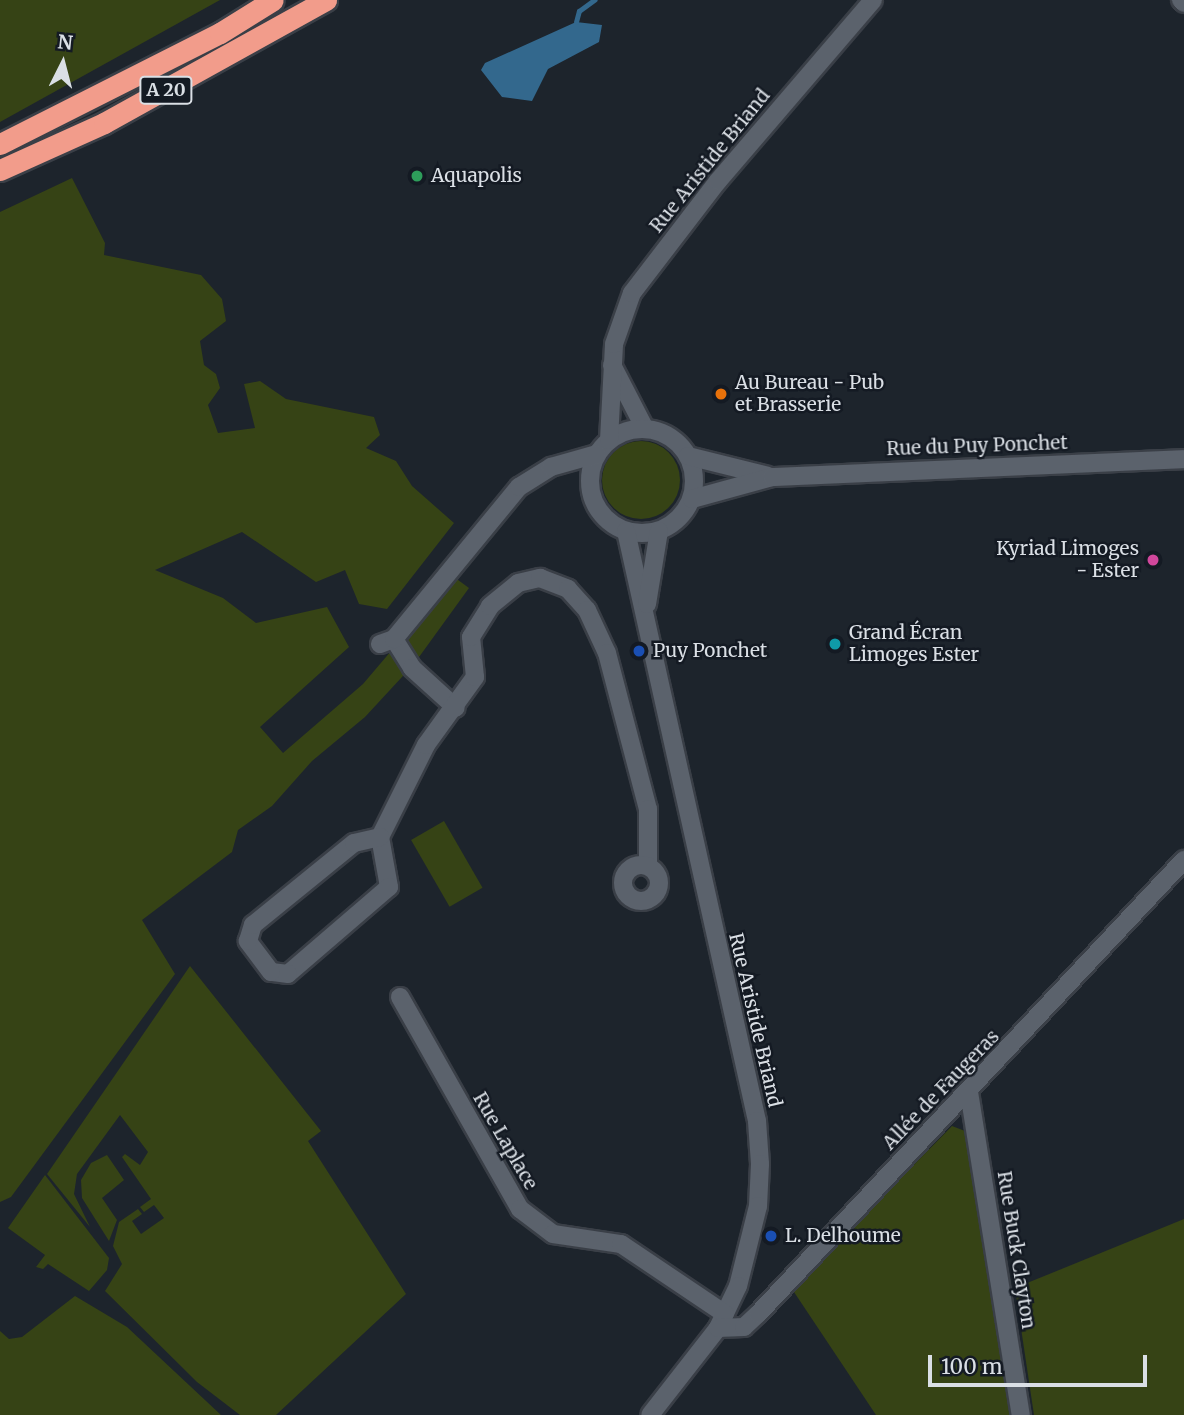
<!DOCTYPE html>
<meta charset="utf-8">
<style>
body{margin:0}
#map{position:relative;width:1184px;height:1415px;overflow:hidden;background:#1d242c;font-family:Merriweather,serif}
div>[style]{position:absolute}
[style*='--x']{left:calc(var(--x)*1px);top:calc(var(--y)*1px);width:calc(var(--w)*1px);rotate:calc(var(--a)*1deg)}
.green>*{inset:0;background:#364315;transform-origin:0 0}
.round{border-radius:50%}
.water>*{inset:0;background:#33688d}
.stream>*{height:4.5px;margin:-2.25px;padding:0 2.25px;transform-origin:2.25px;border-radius:2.25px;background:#33688d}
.roads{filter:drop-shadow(2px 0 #3a3f47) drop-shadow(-2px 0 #3a3f47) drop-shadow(0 2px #3a3f47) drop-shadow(0 -2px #3a3f47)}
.minor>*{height:18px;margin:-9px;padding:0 9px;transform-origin:9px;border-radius:9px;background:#5b626c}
.minor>.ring{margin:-9px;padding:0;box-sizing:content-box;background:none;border:18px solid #5b626c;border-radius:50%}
.highway>*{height:21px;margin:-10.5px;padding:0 10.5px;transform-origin:10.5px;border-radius:10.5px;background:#f29c8b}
.dots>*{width:19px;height:19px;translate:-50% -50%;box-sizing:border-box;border:4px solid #141a23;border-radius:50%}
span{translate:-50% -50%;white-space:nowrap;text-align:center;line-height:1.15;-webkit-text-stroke:5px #141a23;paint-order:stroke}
.shield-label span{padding:2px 5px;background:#141a23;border:2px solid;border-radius:5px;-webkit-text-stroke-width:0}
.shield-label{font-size:18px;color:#dadfe5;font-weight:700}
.street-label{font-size:19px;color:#dadfe5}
.poi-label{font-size:19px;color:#dadfe5}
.left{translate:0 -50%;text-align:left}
.right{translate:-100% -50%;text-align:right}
.north{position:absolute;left:28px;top:28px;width:70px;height:70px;-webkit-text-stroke:5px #141a23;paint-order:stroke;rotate:6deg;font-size:19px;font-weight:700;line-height:28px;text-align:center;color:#dadfe5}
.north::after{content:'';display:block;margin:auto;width:24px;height:32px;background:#dadfe5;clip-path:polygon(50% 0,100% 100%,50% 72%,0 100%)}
.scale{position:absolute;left:928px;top:1355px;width:219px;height:32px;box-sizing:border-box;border:4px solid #dadfe5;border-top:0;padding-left:9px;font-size:21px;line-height:24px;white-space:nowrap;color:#dadfe5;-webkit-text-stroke:5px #141a23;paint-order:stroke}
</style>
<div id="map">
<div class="green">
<i style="clip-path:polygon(0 0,220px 0,0 122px)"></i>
<i style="clip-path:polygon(72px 178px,105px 243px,104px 255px,201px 275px,222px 299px,226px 321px,200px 341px,204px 365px,216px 374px,220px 388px,208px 405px,218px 433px,255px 428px,244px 384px,260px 381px,286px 399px,374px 417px,380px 435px,366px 448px,396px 461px,412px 486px,454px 523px,387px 609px,359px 604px,345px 570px,316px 582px,242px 532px,155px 570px,223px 598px,256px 623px,327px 607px,349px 647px,260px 727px,283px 753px,363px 684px,454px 577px,469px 588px,414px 664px,365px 717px,312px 761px,272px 806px,238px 830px,232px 852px,142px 920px,175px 974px,11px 1197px,0 1202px,0 212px)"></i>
<i class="round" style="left:602px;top:441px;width:78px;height:78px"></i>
<i style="left:444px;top:821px;width:77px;height:38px;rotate:60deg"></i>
<i style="clip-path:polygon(190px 966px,321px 1131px,308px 1141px,406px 1294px,276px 1415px,240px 1415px,197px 1382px,105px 1291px,122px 1264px,113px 1246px,119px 1222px,138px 1209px,142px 1214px,132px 1221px,141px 1234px,164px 1218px,154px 1205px,144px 1212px,140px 1207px,151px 1199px,122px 1157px,125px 1154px,140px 1165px,148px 1152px,120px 1115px,77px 1174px,74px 1194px,90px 1227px,47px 1174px)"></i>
<i style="clip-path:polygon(952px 1126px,965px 1131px,1013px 1415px,876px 1415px,792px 1289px)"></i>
<i style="clip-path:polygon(107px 1155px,124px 1180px,102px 1198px,117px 1220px,109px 1241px,82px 1198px,81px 1180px,91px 1163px)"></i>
<i style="clip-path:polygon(45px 1175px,109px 1258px,107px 1270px,89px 1291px,48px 1264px,43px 1269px,36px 1267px,45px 1255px,8px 1228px)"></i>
<i style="clip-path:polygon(1184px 1219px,1184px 1415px,1034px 1415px,1015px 1288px)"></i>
<i style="clip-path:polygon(75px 1296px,127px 1327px,221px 1415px,0 1415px,0 1331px,9px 1339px,22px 1337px)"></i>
</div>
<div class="water">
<i style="clip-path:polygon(576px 22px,602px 25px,599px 42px,548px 69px,532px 101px,502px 97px,481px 70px,485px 63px)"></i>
</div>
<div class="stream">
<i style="--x:576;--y:22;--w:11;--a:-75"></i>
<i style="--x:579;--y:11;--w:19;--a:-36"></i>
</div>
<div class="roads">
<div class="minor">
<i style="--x:1181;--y:0;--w:4;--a:45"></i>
<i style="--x:612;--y:365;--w:72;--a:62.7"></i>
<i class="ring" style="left:590px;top:429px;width:86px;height:86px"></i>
<i style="--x:609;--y:440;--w:96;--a:-87"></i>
<i style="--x:614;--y:344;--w:54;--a:-70.6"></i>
<i style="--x:632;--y:293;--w:141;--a:-52.5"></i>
<i style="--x:718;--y:181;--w:238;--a:-49.4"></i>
<i style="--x:688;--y:456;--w:82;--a:14"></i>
<i style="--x:692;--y:499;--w:83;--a:-15.4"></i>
<i style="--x:772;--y:477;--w:412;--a:-2.5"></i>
<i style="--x:626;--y:531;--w:604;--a:77.48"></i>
<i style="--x:757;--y:1121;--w:43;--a:86"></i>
<i style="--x:760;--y:1164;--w:42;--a:92.7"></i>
<i style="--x:758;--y:1206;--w:82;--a:104"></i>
<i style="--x:738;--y:1286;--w:47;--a:115.5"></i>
<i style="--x:718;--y:1328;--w:110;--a:128"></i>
<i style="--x:647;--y:604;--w:74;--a:-80.7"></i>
<i style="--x:394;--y:639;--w:34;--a:58"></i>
<i style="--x:412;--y:668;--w:59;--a:42.3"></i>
<i style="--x:380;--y:644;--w:15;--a:-20"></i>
<i style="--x:394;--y:639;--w:197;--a:-50.6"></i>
<i style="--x:519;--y:487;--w:38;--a:-32"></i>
<i style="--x:551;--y:467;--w:48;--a:-15.8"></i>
<i style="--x:380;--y:837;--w:103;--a:-63.4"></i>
<i style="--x:426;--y:745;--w:84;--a:-54.2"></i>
<i style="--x:475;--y:677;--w:40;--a:-95.7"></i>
<i style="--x:471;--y:637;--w:36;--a:-58"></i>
<i style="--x:490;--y:606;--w:36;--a:-39"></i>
<i style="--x:518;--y:583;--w:23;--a:-13"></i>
<i style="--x:540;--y:578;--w:30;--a:21"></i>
<i style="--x:568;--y:589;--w:28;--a:48"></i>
<i style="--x:587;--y:610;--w:47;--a:65.1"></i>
<i style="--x:607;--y:653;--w:161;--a:75.3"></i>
<i style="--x:648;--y:809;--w:57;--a:90"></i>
<i style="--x:380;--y:837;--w:51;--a:79.8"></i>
<i style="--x:389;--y:887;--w:133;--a:139.3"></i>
<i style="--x:288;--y:974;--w:17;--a:-173"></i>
<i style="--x:271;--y:972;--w:39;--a:-127"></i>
<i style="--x:248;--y:941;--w:17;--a:-73"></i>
<i style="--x:253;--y:925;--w:130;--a:-39.1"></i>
<i style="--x:354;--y:843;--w:27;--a:-13"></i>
<i class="ring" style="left:623px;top:865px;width:18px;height:18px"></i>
<i style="--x:400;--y:997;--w:244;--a:60.5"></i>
<i style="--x:520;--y:1209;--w:41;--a:37.1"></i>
<i style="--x:553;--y:1234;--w:69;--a:8.4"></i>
<i style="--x:621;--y:1244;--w:125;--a:33.9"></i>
<i style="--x:969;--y:1092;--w:327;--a:80.9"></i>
<i style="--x:718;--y:1328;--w:26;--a:-2"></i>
<i style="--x:744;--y:1327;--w:19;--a:-43"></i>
<i style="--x:758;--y:1314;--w:623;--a:-46.82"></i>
</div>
<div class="highway">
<i style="--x:0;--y:144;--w:246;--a:-26.8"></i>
<i style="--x:220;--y:33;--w:62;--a:-31.9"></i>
<i style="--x:0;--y:170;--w:114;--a:-24.3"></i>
<i style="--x:104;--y:123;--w:254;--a:-29"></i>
</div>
</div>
<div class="dots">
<i style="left:417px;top:176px;background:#2e9e5b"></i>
<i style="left:721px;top:394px;background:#e8710a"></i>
<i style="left:1153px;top:560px;background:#d1479c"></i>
<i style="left:835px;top:644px;background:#0f9aa8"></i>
<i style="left:639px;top:651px;background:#1a4fb4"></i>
<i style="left:771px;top:1236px;background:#1a4fb4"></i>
</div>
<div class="shield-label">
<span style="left:166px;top:90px">A 20</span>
</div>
<div class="street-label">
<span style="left:710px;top:161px;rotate:-51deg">Rue Aristide Briand</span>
<span style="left:977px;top:446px;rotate:-2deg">Rue du Puy Ponchet</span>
<span style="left:755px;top:1020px;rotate:77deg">Rue Aristide Briand</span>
<span style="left:941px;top:1090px;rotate:-46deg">Allée de Faugeras</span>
<span style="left:505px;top:1141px;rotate:60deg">Rue Laplace</span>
<span style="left:1016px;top:1250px;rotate:81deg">Rue Buck Clayton</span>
</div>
<div class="poi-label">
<span class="left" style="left:431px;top:176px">Aquapolis</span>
<span class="left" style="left:735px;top:394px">Au Bureau - Pub<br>et Brasserie</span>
<span class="right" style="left:1139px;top:560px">Kyriad Limoges<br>- Ester</span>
<span class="left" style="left:849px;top:644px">Grand Écran<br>Limoges Ester</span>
<span class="left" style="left:653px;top:651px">Puy Ponchet</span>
<span class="left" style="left:785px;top:1236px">L. Delhoume</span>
</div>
<div class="north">N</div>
<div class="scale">100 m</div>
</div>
